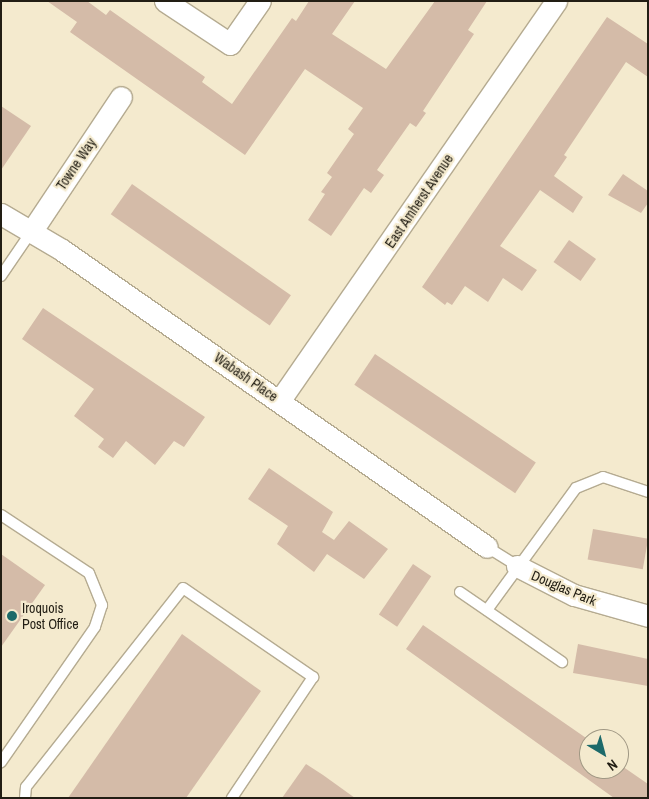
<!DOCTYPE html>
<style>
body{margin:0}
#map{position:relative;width:649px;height:799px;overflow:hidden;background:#f4eace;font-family:"Archivo Narrow",sans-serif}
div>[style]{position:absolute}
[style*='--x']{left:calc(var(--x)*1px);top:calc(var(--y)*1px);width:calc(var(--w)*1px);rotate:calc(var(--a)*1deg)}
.building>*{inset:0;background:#d4bba8;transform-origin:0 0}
.roads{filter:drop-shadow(1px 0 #b5ab91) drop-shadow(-1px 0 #b5ab91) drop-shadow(0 1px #b5ab91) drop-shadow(0 -1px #b5ab91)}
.service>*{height:10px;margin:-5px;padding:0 5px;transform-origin:5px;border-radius:5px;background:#fff}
.minor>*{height:21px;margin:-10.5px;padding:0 10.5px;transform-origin:10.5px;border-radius:10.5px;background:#fff}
.dots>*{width:14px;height:14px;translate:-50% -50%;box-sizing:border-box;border:2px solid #f4eace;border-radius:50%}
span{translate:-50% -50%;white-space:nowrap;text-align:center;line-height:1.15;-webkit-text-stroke:4.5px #f4eace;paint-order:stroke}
.street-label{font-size:14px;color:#221e14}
.poi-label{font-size:14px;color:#221e14}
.left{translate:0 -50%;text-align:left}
.frame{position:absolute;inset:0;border:2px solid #221e14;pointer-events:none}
.north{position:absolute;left:579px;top:729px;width:50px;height:50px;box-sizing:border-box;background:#f4eace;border:1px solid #a09884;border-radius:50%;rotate:143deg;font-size:14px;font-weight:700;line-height:20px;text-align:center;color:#221e14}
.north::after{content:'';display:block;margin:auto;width:18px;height:22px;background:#1d6a6a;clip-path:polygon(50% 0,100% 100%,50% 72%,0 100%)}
</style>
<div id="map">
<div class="building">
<i style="clip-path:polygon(47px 1px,87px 1px,106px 15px,110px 10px,205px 77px,202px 82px,232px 104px,292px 18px,296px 21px,309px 1px,355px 1px,332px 34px,386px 69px,435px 1px,487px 1px,468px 30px,474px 34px,423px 111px,426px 113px,416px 127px,410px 123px,377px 170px,384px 175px,371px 193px,364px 188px,331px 236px,308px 220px,325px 194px,321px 192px,332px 177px,327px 173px,354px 134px,348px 129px,363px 108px,305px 69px,245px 155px,70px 32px,77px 22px)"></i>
<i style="clip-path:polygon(607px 17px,648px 44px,648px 77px,626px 62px,564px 155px,567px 157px,554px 176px,583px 197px,573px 213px,540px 190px,500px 246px,537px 270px,522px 291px,503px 278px,488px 302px,465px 286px,452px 305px,447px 302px,445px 305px,422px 287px)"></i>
<i style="clip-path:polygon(1px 106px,31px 126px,1px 170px)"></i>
<i style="clip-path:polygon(623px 174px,648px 191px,648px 203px,641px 213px,608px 195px)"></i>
<i style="left:132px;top:184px;width:194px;height:37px;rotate:35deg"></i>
<i style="left:569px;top:240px;width:33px;height:27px;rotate:35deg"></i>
<i style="clip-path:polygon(43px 308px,205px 417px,184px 447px,174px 441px,155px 465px,126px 441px,113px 458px,98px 447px,104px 439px,74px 416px,94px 389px,22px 339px)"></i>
<i style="left:375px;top:354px;width:194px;height:37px;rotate:34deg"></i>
<i style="clip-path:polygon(269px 468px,333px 512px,322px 532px,334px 540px,349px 521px,388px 549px,364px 579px,327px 554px,314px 572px,277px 544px,288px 526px,248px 499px)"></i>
<i style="left:593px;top:529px;width:56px;height:31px;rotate:10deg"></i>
<i style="clip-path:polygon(1px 554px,45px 585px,1px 647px)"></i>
<i style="left:413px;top:564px;width:22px;height:61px;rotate:34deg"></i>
<i style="clip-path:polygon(423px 625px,589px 740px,589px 769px,619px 769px,619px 764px,648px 784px,648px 798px,614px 798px,406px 649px)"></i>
<i style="clip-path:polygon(182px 634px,261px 691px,186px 798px,68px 798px)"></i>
<i style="clip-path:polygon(578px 644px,648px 659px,648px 686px,573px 673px)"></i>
<i style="clip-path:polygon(306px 764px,323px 775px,355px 798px,282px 798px)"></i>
</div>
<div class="roads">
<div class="service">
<i style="--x:1;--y:276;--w:53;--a:-55.7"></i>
<i style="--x:1;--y:515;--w:105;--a:33.4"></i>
<i style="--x:89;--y:573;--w:35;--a:68"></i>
<i style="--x:102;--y:605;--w:23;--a:108"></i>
<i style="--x:95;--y:627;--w:165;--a:124.8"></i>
<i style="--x:487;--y:547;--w:36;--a:32"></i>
<i style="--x:460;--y:592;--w:124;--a:34.5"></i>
<i style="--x:487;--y:610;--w:151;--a:-53.9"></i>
<i style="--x:576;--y:488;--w:29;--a:-22"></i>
<i style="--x:603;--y:477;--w:47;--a:18.4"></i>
<i style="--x:25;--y:798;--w:11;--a:-85"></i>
<i style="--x:26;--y:787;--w:253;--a:-51.7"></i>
<i style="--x:183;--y:588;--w:158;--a:34.4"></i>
<i style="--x:313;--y:677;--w:146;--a:123.8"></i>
</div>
<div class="minor">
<i style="--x:165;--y:1;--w:78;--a:33.5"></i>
<i style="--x:230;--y:44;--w:52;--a:-55.1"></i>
<i style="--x:1;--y:214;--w:71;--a:30.5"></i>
<i style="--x:62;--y:250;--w:518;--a:34.95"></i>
<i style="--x:31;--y:232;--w:162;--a:-56.3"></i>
<i style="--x:280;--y:400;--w:485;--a:-55.3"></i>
<i style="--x:517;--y:566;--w:64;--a:27"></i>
<i style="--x:574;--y:595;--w:77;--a:15.8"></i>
</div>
</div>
<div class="dots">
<i style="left:12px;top:616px;background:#1d6a6a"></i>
</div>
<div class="street-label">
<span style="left:76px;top:164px;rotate:-56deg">Towne Way</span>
<span style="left:419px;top:201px;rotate:-56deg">East Amherst Avenue</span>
<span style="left:246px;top:377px;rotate:35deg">Wabash Place</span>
<span style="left:564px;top:588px;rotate:23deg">Douglas Park</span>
</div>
<div class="poi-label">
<span class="left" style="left:22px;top:616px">Iroquois<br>Post Office</span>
</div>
<div class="frame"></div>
<div class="north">N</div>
</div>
